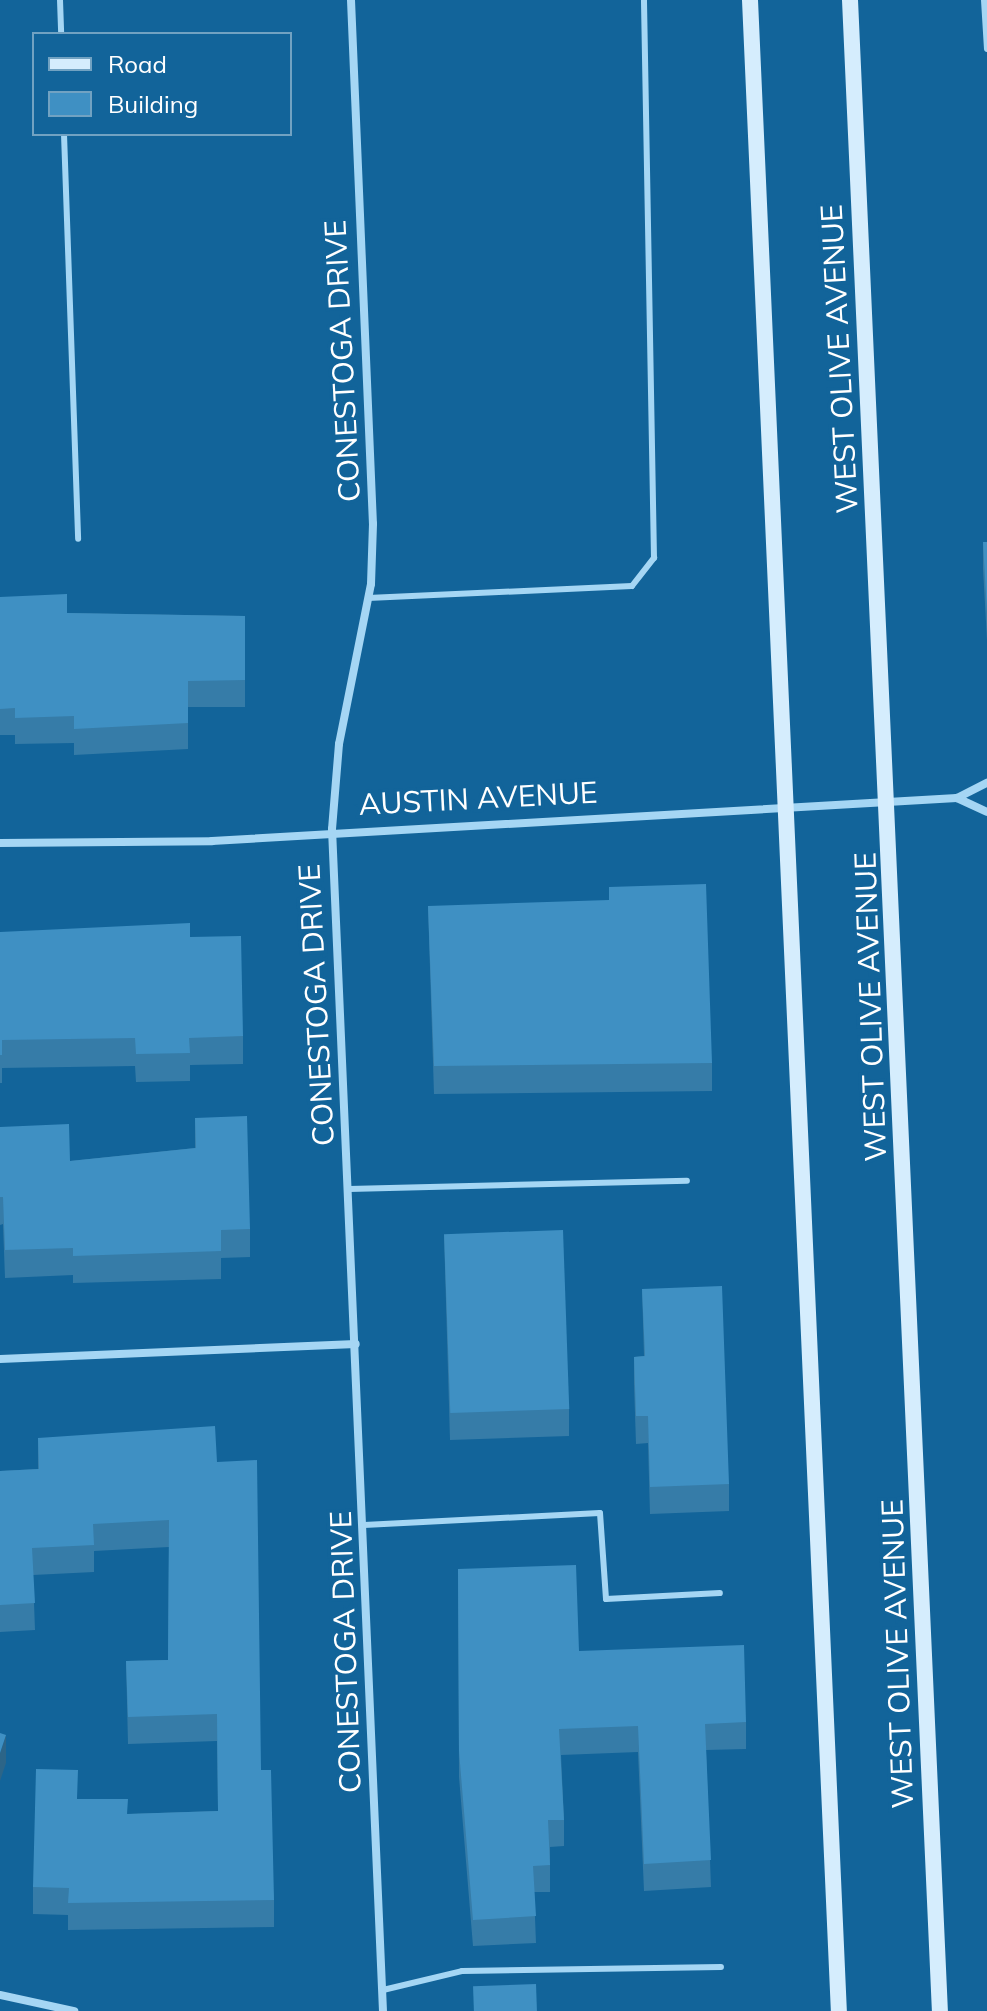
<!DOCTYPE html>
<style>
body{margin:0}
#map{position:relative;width:987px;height:2011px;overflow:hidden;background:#12649a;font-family:Mulish,sans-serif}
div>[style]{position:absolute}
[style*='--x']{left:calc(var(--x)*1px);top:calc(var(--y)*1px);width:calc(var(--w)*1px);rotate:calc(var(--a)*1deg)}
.service>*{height:6px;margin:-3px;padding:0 3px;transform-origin:3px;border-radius:3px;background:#a5d6f4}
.minor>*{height:8px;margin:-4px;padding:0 4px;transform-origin:4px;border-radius:4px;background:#a5d6f4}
.secondary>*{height:16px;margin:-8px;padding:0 8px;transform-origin:8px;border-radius:8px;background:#d5edfd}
.wall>*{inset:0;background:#367ca8}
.shaded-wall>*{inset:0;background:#2c6588}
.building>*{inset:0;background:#3f90c3;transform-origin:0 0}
span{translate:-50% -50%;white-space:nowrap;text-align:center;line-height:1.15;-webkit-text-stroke:7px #12649a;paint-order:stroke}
.street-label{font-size:30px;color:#fff}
.legend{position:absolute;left:32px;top:32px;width:260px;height:104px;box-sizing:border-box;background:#12649a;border:2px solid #71a2c2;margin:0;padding:10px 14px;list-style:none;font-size:24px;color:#fff}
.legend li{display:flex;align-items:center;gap:16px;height:40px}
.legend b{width:40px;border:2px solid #71a2c2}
</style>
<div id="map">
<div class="service">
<i style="--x:60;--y:0;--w:34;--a:88"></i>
<i style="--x:984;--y:0;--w:49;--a:86.5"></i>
<i style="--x:64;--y:134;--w:405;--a:88"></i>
<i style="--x:368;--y:598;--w:264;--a:-2.6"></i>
<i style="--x:632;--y:586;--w:36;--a:-52"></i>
<i style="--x:654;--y:558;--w:558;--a:-91.03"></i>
<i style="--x:349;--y:1189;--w:338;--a:-1.4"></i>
<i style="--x:364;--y:1525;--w:236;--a:-2.9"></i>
<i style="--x:600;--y:1513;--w:86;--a:86"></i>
<i style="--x:606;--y:1599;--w:114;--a:-3"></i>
<i style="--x:383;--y:1990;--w:81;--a:-13.5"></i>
<i style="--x:462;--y:1971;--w:259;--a:-0.9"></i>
</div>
<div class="minor">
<i style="--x:351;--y:0;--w:524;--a:87.6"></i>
<i style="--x:373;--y:524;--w:60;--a:91.9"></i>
<i style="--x:371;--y:584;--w:163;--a:101.3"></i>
<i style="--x:339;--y:744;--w:85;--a:94.7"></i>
<i style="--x:332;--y:829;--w:1183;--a:87.53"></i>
<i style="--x:957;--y:798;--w:33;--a:25"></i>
<i style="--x:0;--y:843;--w:212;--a:-0.5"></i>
<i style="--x:212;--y:841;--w:746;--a:-3.3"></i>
<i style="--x:957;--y:798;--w:34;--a:-27"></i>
<i style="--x:0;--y:1359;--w:356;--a:-2.4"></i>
<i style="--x:0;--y:1995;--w:76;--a:12.2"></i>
</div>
<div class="secondary">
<i style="--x:750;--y:0;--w:2013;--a:87.47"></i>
<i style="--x:850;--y:0;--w:2013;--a:87.44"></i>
</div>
<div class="wall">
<i style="clip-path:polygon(983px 542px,987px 542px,987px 640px,983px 569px)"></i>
<i style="clip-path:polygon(0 597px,67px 613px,245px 616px,245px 707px,188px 707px,188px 749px,74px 755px,74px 743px,15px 744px,15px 735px,0 735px)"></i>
<i style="clip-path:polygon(428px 906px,712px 1063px,712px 1091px,434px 1094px)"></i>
<i style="clip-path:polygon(0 932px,190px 937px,243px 1036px,243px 1064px,190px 1065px,190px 1081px,136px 1082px,135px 1066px,2px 1068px,2px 1083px,0 1083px)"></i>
<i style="clip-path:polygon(195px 1118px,250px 1229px,250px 1257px,221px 1258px,221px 1279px,73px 1283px,73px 1275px,5px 1278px,3px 1224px,0 1225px,0 1127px,70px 1161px,195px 1148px)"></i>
<i style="clip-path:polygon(444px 1234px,569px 1409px,569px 1436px,450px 1440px)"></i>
<i style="clip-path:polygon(642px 1289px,729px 1484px,729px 1511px,650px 1514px,648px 1443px,636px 1444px,634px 1384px,634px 1357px,644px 1356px)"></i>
<i style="clip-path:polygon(38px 1438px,217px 1462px,261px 1770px,274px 1900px,274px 1927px,68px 1930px,68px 1915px,33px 1914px,33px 1887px,77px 1799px,128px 1814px,218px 1811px,217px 1741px,128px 1744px,126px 1661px,168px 1660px,169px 1547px,94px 1551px,94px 1572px,33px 1575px,35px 1630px,0 1632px,0 1471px,38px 1469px)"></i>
<i style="clip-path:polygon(458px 1569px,579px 1651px,746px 1722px,746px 1749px,706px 1750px,711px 1887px,644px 1891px,638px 1752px,561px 1755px,564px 1820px,564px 1846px,550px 1847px,550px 1892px,534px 1892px,536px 1943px,473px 1946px,459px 1777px)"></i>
</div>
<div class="shaded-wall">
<i style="clip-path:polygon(6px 1735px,6px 1763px,0 1781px,0 1753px)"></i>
</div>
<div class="building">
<i style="clip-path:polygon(983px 542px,987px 542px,987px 612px)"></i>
<i style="clip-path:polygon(67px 594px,67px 613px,245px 616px,245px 680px,188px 681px,188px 723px,74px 729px,74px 716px,15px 718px,15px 708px,0 709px,0 597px)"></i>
<i style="clip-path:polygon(706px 884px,712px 1063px,434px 1066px,428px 906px,609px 900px,609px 887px)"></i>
<i style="clip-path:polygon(190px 923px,190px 937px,241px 936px,243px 1036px,189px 1038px,190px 1053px,136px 1054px,135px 1038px,2px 1040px,2px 1055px,0 1055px,0 932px)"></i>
<i style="clip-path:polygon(247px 1116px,250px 1229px,221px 1230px,221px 1251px,73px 1256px,73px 1248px,5px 1250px,3px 1197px,0 1197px,0 1127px,69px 1124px,70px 1161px,196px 1148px,195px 1118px)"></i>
<i style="left:563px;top:1230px;width:179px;height:119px;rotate:88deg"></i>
<i style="clip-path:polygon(722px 1286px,729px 1484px,650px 1487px,648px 1416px,636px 1416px,634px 1357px,645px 1356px,642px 1289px)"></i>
<i style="clip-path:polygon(215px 1426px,217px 1462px,257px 1460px,261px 1770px,271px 1770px,274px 1900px,68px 1903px,69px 1888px,33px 1887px,36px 1769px,78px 1770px,77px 1799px,128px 1799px,127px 1814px,218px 1811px,217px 1714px,128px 1717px,126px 1661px,168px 1660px,169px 1520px,93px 1524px,94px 1545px,32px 1548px,35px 1603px,0 1605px,0 1471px,39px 1469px,38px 1438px)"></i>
<i style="clip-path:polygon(576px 1565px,579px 1651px,744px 1645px,746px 1722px,705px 1724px,711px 1860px,644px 1864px,638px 1726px,559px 1729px,564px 1820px,548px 1820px,550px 1865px,533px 1866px,536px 1916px,473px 1920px,459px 1751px,458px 1569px)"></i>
<i style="clip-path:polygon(0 1733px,6px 1735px,0 1753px)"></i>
<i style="left:536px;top:1984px;width:27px;height:63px;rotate:88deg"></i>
</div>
<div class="street-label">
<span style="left:839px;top:359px;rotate:-93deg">WEST OLIVE AVENUE</span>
<span style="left:342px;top:361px;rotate:-93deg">CONESTOGA DRIVE</span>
<span style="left:478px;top:798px;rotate:-3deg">AUSTIN AVENUE</span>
<span style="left:316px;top:1005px;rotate:-93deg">CONESTOGA DRIVE</span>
<span style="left:870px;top:1007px;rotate:-92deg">WEST OLIVE AVENUE</span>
<span style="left:345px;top:1652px;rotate:-92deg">CONESTOGA DRIVE</span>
<span style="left:897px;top:1654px;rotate:-92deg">WEST OLIVE AVENUE</span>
</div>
<ul class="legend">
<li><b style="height:10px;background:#d5edfd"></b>Road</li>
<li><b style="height:22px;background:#3f90c3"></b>Building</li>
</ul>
</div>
